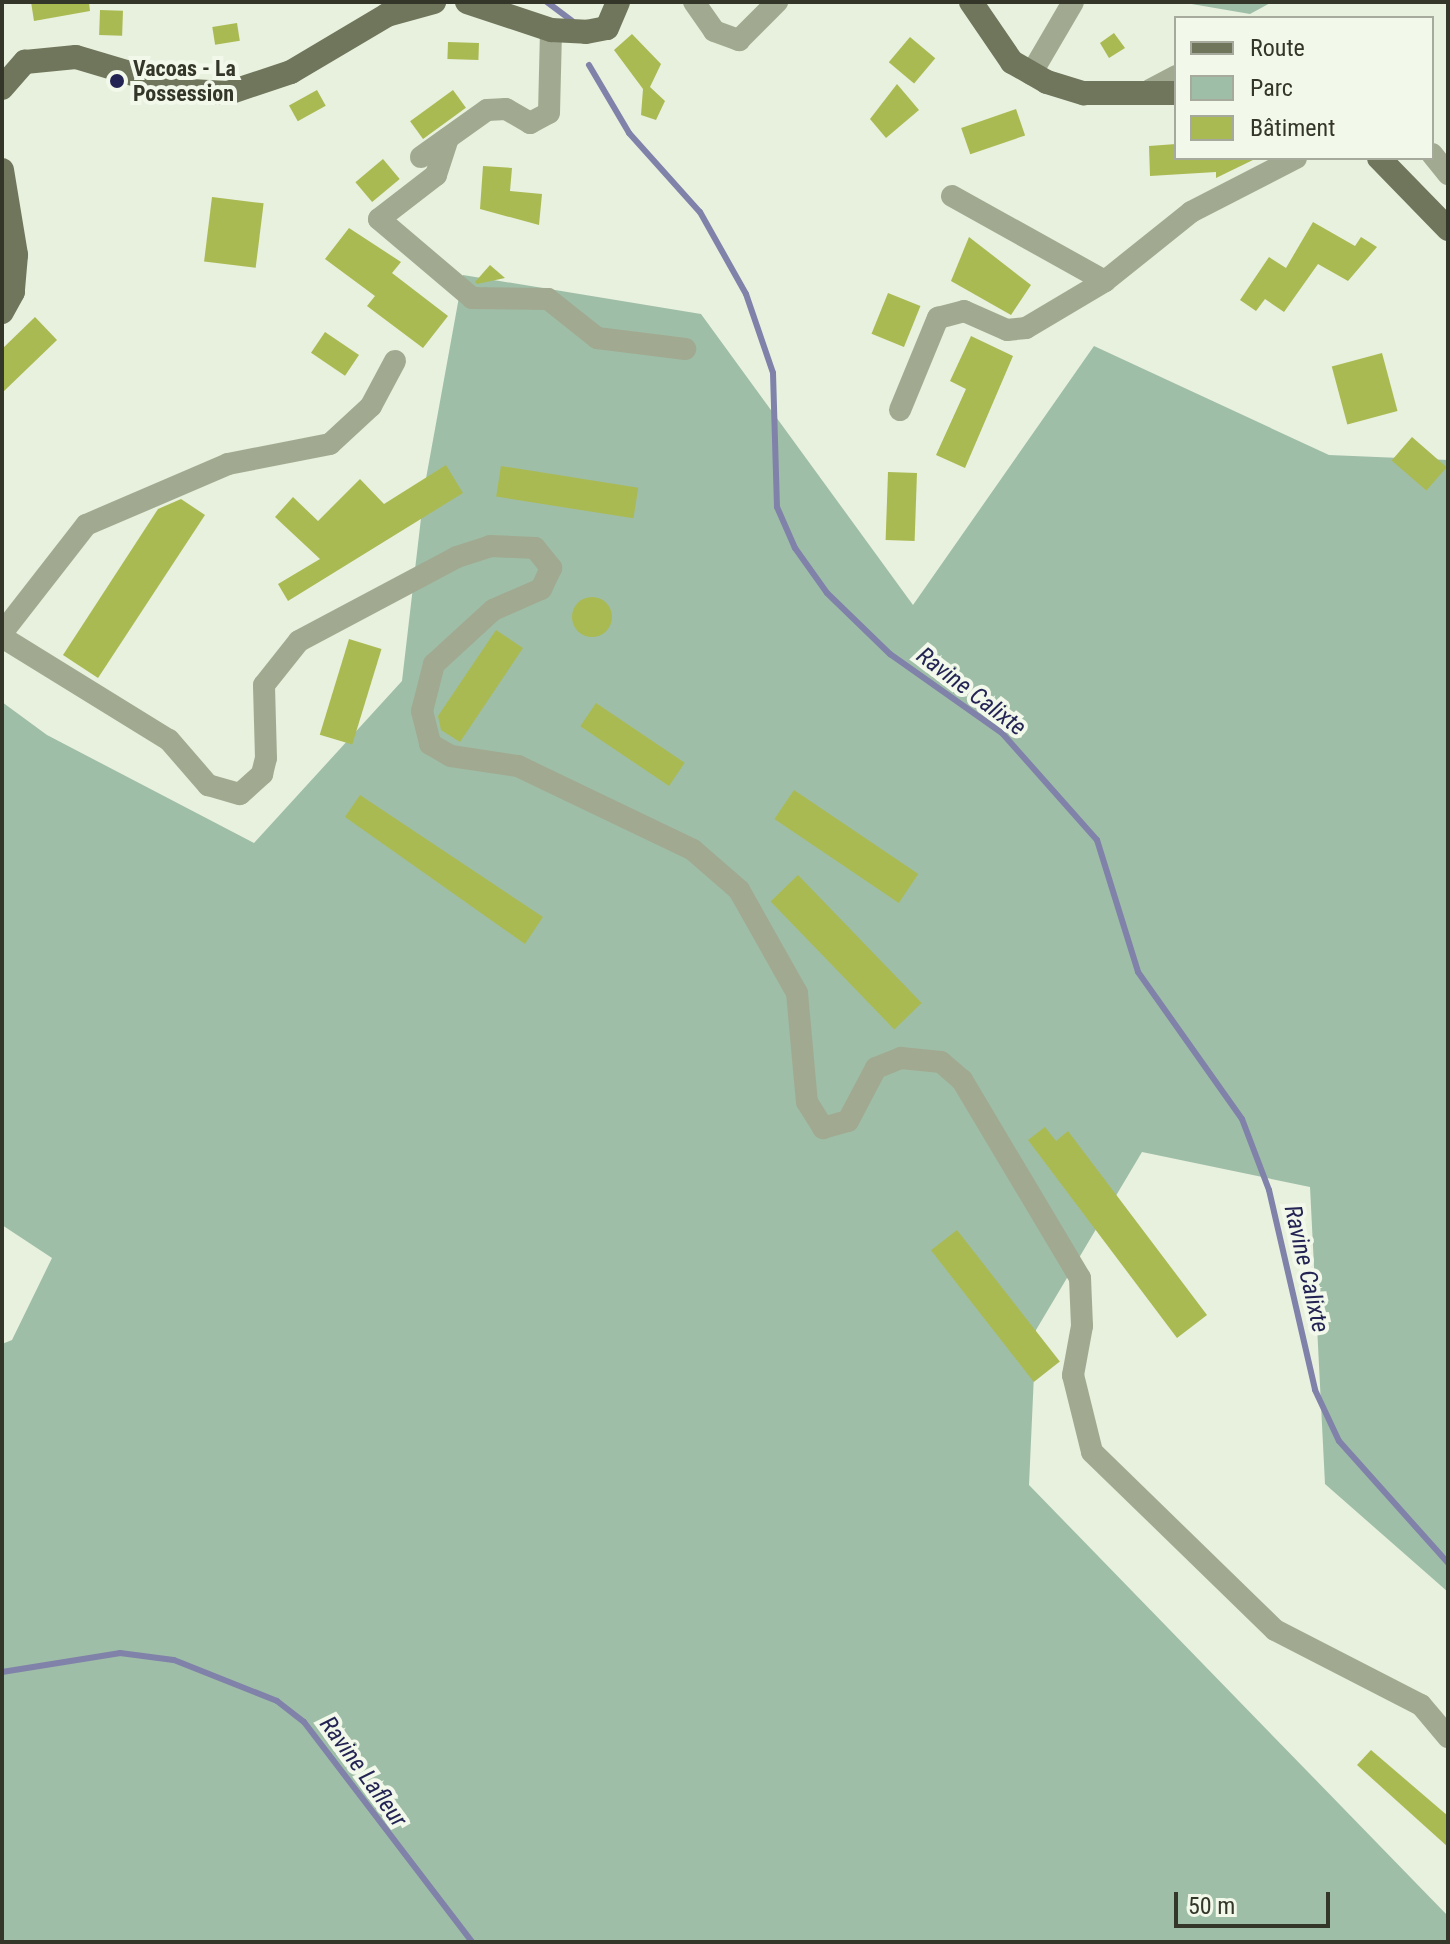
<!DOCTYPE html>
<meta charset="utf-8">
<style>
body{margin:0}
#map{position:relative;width:1450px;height:1944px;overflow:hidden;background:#e8f0de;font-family:"Roboto Condensed",sans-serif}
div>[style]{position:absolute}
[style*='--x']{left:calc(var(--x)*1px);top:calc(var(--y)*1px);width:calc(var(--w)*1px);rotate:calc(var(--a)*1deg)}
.green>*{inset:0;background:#9fbea7}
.stream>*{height:6px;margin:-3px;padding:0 3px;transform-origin:3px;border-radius:3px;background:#8082aa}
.building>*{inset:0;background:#aaba52;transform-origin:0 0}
.round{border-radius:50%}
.minor>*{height:22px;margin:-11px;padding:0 11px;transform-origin:11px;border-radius:11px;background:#a1aa91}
.major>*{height:24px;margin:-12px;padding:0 12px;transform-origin:12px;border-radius:12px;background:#70765c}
.dots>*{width:22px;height:22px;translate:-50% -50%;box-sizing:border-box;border:4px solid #f2f8ea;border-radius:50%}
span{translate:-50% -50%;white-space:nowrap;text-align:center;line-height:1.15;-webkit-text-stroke:8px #f2f8ea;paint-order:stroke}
.poi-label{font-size:22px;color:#333629;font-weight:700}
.left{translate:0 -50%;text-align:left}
.water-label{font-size:24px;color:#232453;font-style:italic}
.frame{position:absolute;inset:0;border:4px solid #333629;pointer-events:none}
.legend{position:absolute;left:1174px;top:16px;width:260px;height:144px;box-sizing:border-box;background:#f2f8ea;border:2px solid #a6aa9d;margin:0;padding:10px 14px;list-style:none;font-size:24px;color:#333629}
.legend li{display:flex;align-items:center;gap:16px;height:40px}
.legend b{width:40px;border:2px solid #a6aa9d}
.scale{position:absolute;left:1174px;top:1892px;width:156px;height:36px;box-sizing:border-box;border:4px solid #333629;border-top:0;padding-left:10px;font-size:24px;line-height:28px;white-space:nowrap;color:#333629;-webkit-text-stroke:6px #f2f8ea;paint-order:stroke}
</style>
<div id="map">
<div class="green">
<i style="clip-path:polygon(1180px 2px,1272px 2px,1250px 14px)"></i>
<i style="clip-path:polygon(463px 275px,701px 314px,913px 605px,1094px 346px,1329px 455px,1448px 460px,1448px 1592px,1325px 1484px,1310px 1187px,1142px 1152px,1036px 1330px,1029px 1485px,1448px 1916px,1448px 1942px,2px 1942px,2px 1344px,12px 1340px,52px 1258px,2px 1225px,2px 702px,47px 735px,254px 843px,402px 681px,425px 484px)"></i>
</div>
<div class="stream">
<i style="--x:547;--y:2;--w:31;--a:37"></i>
<i style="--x:589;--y:65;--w:79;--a:59.5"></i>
<i style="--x:629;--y:133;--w:106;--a:48.1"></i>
<i style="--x:700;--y:212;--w:94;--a:60.7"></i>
<i style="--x:746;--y:294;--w:83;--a:71.1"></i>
<i style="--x:773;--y:373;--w:134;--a:88.3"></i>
<i style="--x:777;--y:507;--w:45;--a:66.3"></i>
<i style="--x:795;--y:548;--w:55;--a:54.6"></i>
<i style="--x:827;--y:593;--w:88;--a:44.1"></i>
<i style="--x:890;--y:654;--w:137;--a:35.2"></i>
<i style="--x:1002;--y:733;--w:143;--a:48.4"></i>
<i style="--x:1097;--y:840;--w:138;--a:72.7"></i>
<i style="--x:1138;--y:972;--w:180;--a:54.7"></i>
<i style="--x:1242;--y:1119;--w:76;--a:69.2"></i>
<i style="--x:1269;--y:1190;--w:205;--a:77"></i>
<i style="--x:1315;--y:1390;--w:56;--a:64.8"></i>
<i style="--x:1339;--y:1441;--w:164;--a:48.2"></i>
<i style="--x:2;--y:1672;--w:120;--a:-9.1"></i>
<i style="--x:120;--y:1653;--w:54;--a:7.4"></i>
<i style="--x:174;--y:1660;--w:111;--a:21.7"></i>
<i style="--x:277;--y:1701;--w:34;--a:38"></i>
<i style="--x:304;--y:1722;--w:277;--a:52.6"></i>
</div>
<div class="building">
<i style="clip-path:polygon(31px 2px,89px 2px,90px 11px,34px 21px)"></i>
<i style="left:100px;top:10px;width:23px;height:25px;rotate:2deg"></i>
<i style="left:237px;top:23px;width:18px;height:25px;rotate:81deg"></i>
<i style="clip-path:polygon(1114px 33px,1125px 48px,1109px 58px,1100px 43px)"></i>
<i style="clip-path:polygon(632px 34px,661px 64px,650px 87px,665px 101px,656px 120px,641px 115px,643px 89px,614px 50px)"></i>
<i style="left:910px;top:37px;width:33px;height:33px;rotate:40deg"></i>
<i style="left:448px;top:42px;width:31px;height:17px;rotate:2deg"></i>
<i style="clip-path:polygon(897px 84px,919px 110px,886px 138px,870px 119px)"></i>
<i style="left:317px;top:90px;width:18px;height:32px;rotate:61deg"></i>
<i style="left:453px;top:90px;width:22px;height:53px;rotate:54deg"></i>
<i style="left:1016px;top:109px;width:28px;height:58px;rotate:71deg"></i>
<i style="clip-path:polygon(1176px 144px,1176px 158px,1257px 158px,1216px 178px,1216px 172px,1150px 176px,1149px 146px)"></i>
<i style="left:383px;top:159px;width:26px;height:36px;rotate:50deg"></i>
<i style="clip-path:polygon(483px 166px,512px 168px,510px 191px,542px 194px,539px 225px,480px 209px)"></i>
<i style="left:212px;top:197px;width:52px;height:65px;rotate:7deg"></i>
<i style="clip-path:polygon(1313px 222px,1355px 246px,1361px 237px,1377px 247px,1348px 281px,1318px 264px,1284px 312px,1265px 299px,1256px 311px,1240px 300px,1269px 257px,1286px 268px)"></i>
<i style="clip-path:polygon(349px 228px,401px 262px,392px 273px,448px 316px,423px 348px,367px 306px,375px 296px,325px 259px)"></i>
<i style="clip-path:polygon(969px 237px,1031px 285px,1011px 315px,951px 281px)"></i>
<i style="clip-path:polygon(490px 265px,505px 278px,477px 284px,475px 282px)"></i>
<i style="left:888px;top:293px;width:35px;height:44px;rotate:22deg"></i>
<i style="clip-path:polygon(35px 317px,57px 340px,2px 393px,2px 349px)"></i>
<i style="left:325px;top:332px;width:41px;height:25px;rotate:34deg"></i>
<i style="clip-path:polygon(971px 336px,1013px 356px,965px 468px,936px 455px,966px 389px,950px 381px)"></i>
<i style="left:1382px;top:353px;width:60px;height:52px;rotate:75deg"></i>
<i style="left:1412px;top:437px;width:46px;height:31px;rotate:41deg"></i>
<i style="clip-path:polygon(446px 465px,463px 493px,288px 601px,278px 584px,320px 559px,275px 517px,293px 497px,318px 521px,360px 479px,384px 504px)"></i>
<i style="left:501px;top:466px;width:139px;height:31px;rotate:9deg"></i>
<i style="left:888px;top:472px;width:29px;height:68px;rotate:2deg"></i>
<i style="clip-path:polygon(181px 499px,205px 515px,98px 678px,63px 655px,158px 509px)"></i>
<i class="round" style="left:572px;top:597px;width:40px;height:40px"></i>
<i style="clip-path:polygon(496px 630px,523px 648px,460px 742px,441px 730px,438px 716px)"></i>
<i style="left:349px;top:639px;width:34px;height:100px;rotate:17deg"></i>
<i style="left:596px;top:703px;width:107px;height:28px;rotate:34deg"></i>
<i style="left:794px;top:790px;width:150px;height:35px;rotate:34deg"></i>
<i style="clip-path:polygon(360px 795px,543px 917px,525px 944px,345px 817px)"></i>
<i style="left:798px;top:875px;width:178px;height:38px;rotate:46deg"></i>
<i style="clip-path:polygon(1045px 1127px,1056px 1141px,1068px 1131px,1207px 1315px,1177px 1338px,1028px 1140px)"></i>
<i style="left:957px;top:1230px;width:167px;height:33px;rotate:52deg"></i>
<i style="clip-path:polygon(1371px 1750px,1448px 1816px,1448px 1847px,1357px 1765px)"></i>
</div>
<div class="minor">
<i style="--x:694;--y:2;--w:35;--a:55"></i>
<i style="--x:714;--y:31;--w:27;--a:20"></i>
<i style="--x:739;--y:40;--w:54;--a:-45"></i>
<i style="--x:1031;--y:74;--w:83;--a:-59.7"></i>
<i style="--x:1150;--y:90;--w:30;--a:-28"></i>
<i style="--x:448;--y:138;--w:39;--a:108"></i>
<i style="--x:436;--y:175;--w:72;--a:142.3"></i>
<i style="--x:379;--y:219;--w:122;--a:40.3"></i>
<i style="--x:472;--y:298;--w:76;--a:0.8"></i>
<i style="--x:548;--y:299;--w:63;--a:38.5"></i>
<i style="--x:597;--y:338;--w:89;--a:7.1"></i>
<i style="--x:1432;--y:154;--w:26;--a:51"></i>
<i style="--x:421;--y:157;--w:81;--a:-35.5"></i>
<i style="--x:487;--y:110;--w:19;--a:-3"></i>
<i style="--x:506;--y:109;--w:28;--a:30"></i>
<i style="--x:530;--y:123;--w:21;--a:-28"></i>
<i style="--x:549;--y:113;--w:83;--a:-88.6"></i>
<i style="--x:952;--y:196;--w:175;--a:29.1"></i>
<i style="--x:900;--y:410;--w:100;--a:-67.6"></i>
<i style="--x:938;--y:318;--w:27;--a:-15"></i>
<i style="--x:964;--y:311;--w:47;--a:23.8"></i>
<i style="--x:1007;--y:330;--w:19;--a:-6"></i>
<i style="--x:1026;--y:328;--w:92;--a:-30.7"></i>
<i style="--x:1105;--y:281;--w:110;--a:-38.7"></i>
<i style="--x:1191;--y:212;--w:118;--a:-27.2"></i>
<i style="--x:2;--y:633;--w:137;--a:-52.1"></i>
<i style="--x:86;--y:525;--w:155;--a:-23.2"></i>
<i style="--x:228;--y:464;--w:104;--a:-11.1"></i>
<i style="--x:330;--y:444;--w:56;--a:-42.8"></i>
<i style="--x:371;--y:406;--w:51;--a:-61.9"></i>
<i style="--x:2;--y:637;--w:196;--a:31.7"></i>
<i style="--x:169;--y:740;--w:60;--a:49.1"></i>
<i style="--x:208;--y:785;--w:33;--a:16"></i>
<i style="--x:240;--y:794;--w:30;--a:-42"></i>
<i style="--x:262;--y:774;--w:16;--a:-76"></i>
<i style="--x:266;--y:758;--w:73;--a:-91.6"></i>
<i style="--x:264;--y:685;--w:56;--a:-51.5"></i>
<i style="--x:299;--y:641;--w:179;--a:-28"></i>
<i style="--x:457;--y:557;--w:35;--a:-18"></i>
<i style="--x:490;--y:546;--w:45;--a:2.5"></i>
<i style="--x:535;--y:548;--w:26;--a:51"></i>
<i style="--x:551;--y:568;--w:23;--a:115"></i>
<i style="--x:541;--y:589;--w:52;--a:156.4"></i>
<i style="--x:493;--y:610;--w:80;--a:137.5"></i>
<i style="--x:434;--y:664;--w:49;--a:104.3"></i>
<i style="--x:422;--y:711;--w:34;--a:76"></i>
<i style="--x:430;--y:744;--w:24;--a:30"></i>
<i style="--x:451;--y:756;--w:68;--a:8.5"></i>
<i style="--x:518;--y:766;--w:194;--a:25.6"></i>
<i style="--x:693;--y:850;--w:61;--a:41"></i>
<i style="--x:739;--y:890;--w:118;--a:60.6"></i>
<i style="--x:797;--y:993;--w:109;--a:84.8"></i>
<i style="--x:807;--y:1102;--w:31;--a:58"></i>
<i style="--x:823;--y:1128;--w:26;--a:-16"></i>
<i style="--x:848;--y:1121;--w:60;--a:-62.2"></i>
<i style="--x:876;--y:1068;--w:27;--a:-22"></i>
<i style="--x:901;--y:1058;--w:40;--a:5.7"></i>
<i style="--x:941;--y:1062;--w:28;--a:41"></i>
<i style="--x:962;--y:1080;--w:230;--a:59.2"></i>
<i style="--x:1080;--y:1278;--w:48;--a:87.6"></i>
<i style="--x:1082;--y:1326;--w:50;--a:100.4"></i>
<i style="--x:1073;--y:1375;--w:79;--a:76.1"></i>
<i style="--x:1092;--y:1452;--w:255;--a:44.2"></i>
<i style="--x:1275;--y:1630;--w:164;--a:27.2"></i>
<i style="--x:1421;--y:1705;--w:42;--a:49.8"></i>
</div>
<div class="major">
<i style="--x:467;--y:2;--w:89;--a:18.4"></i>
<i style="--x:551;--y:30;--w:35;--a:3"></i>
<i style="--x:586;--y:32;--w:21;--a:-11"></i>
<i style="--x:607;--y:28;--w:28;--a:-67"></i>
<i style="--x:971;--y:2;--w:73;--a:55.7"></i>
<i style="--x:1012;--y:62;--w:40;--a:29.7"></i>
<i style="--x:1047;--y:82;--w:39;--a:17"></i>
<i style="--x:1084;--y:93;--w:92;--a:0"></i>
<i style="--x:2;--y:88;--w:35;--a:-49"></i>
<i style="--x:25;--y:62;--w:51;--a:-5.6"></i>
<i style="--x:76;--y:57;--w:119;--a:16.6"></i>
<i style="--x:190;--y:91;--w:38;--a:3"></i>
<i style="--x:228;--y:93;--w:66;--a:-18.4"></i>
<i style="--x:291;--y:72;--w:112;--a:-30.7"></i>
<i style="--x:387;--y:15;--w:49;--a:-15.5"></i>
<i style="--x:1379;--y:158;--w:99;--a:45.8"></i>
<i style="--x:2;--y:170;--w:86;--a:80.6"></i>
<i style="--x:16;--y:255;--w:37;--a:95"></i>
<i style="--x:13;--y:292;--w:23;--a:119"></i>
</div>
<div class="dots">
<i style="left:117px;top:81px;background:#232453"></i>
</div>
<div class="poi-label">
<span class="left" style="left:133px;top:81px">Vacoas - La<br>Possession</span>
</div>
<div class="water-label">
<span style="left:971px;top:692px;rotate:37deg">Ravine Calixte</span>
<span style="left:1306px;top:1269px;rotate:77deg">Ravine Calixte</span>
<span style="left:363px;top:1772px;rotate:54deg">Ravine Lafleur</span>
</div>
<div class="frame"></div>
<ul class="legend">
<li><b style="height:10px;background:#70765c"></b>Route</li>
<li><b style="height:22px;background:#9fbea7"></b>Parc</li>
<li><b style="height:22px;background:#aaba52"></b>Bâtiment</li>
</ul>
<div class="scale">50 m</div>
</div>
